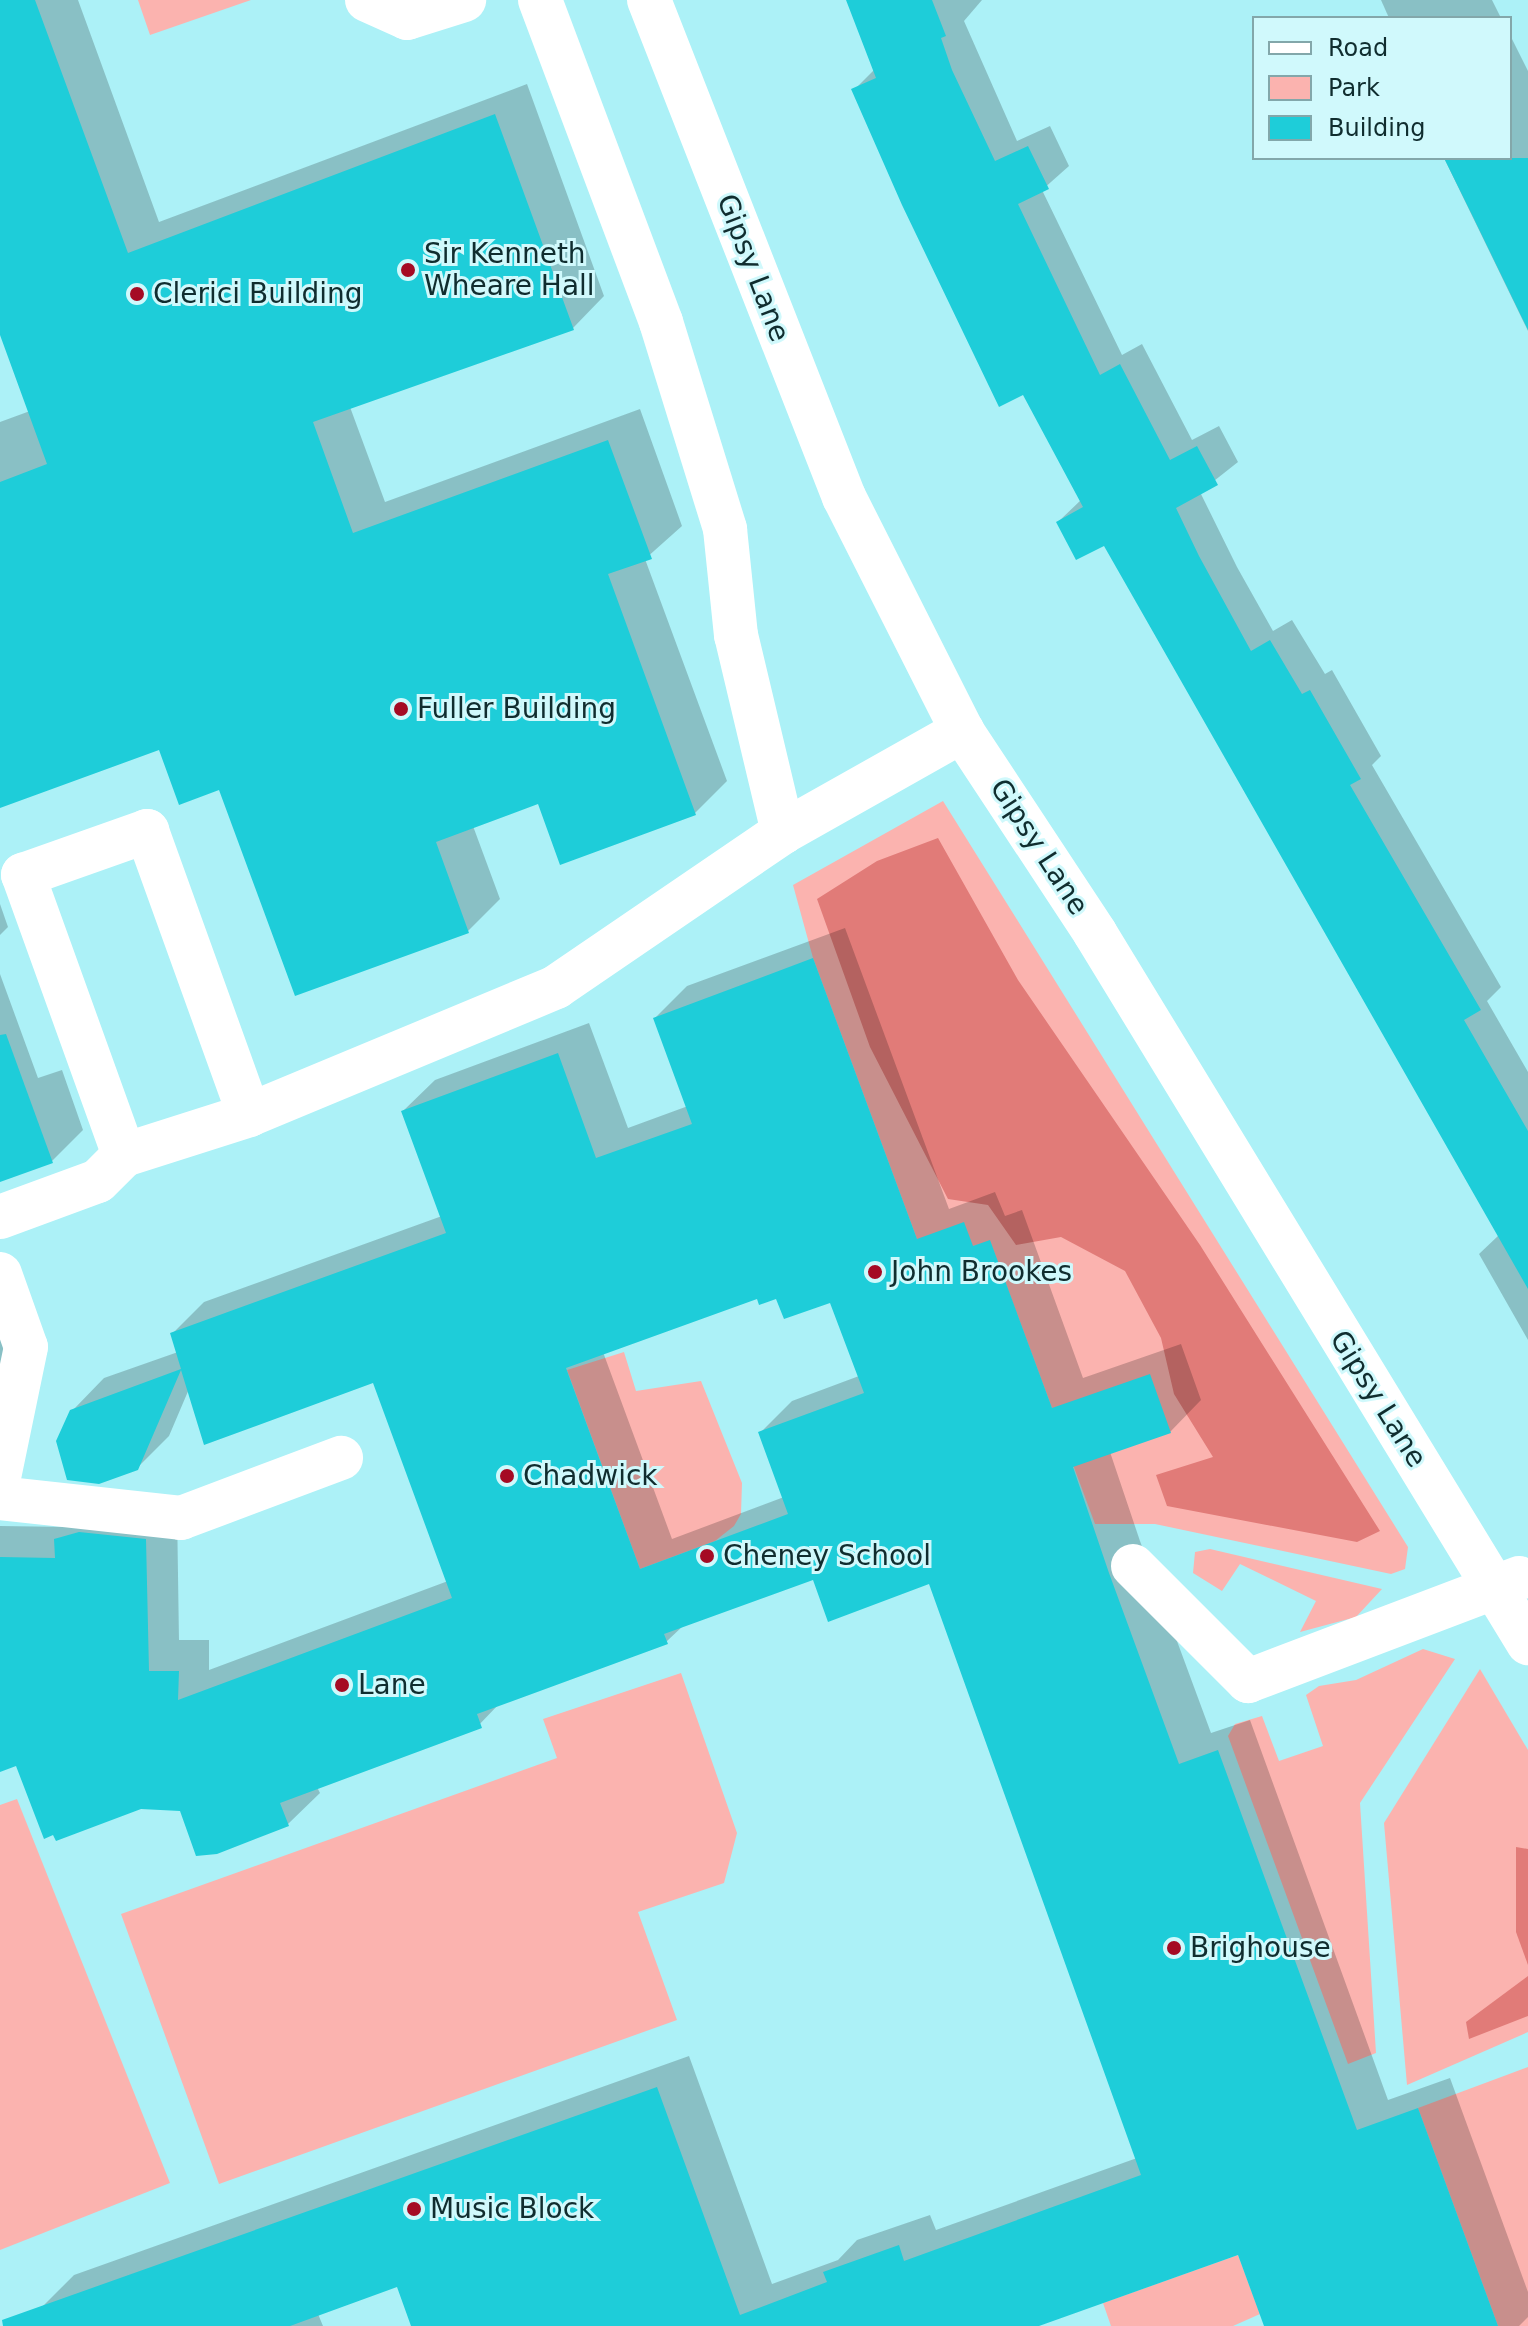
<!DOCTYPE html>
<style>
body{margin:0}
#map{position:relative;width:1528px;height:2326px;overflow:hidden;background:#acf1f7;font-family:"DejaVu Sans",sans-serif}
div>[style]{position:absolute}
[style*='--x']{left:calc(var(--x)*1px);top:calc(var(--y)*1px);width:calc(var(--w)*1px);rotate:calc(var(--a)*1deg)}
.green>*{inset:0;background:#fbb3af}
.forest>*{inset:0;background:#e17b78}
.shadow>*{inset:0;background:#0003}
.building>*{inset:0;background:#1ecdd9}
.minor>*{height:44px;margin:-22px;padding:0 22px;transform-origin:22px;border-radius:22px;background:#fff}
.dots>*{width:22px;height:22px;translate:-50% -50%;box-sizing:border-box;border:4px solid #d0f9fc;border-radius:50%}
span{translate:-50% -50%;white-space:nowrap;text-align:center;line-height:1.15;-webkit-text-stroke:6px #d0f9fc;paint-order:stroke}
.poi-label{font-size:28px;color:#102d2f}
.left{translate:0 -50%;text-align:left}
.street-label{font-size:28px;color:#102d2f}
.legend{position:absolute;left:1252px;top:16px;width:260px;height:144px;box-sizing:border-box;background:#d0f9fc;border:2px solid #83a7aa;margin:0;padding:10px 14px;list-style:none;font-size:24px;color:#102d2f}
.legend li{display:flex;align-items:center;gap:16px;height:40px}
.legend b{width:40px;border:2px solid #83a7aa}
</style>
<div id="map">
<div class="green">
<i style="clip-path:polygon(138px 0,251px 0,150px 35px)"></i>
<i style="clip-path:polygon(943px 801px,1408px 1547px,1405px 1569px,1391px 1574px,1155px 1524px,1095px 1524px,990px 1241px,973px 1246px,917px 1239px,813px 958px,793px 885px)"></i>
<i style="clip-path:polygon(624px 1352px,636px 1391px,701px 1381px,742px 1483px,741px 1514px,734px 1526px,715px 1541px,640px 1569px,567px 1370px)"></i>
<i style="clip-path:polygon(1210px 1549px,1382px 1589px,1356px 1617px,1300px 1632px,1316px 1601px,1240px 1564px,1222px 1591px,1193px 1573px,1195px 1552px)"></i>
<i style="clip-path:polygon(1423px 1649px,1455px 1659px,1360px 1803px,1376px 2053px,1348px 2064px,1228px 1736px,1235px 1724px,1262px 1716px,1279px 1761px,1323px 1746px,1306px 1695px,1319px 1686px,1356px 1680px)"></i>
<i style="clip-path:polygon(1480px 1669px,1528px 1750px,1528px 2032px,1407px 2085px,1384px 1823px)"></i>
<i style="clip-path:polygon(681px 1673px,737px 1833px,724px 1883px,638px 1912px,677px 2020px,219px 2184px,121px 1914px,557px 1758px,543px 1719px)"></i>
<i style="clip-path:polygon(17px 1799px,170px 2183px,0 2250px,0 1805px)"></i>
<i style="clip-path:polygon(1528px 2067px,1528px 2326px,1498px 2326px,1418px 2108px)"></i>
<i style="clip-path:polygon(1238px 2255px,1260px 2314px,1233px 2326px,1111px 2326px,1103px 2303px)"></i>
</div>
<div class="forest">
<i style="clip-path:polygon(938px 838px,1018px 980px,1200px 1245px,1380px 1531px,1357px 1542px,1167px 1506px,1156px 1475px,1213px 1457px,1174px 1394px,1161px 1338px,1125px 1271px,1061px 1237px,1016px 1245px,988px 1205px,948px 1199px,870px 1047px,817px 899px,877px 861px)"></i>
<i style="clip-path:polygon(1516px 1847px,1528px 1849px,1528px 1965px,1516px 1932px)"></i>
<i style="clip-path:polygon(1528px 1976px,1528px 2016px,1469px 2039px,1466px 2022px)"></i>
</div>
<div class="shadow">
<i style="clip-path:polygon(0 0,78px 0,159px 222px,527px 84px,604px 296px,573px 328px,350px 407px,385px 502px,640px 409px,682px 526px,645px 559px,727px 781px,695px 813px,561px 863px,539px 802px,473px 826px,500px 899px,468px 931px,160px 747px,0 806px,0 422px,30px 411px,0 329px)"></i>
<i style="clip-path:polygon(848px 0,982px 0,964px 21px,1017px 141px,1050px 126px,1069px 166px,1042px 190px,1122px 355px,1142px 344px,1192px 440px,1219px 426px,1238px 462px,1200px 492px,1237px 567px,1273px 631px,1292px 620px,1325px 674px,1332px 670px,1381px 756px,1372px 765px,1501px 987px,1487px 1001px,1528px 1072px,1528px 1340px,1479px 1254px,1499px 1235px,1105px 543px,1058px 522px,1082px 499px,854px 90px,875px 69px)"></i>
<i style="clip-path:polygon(1381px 0,1492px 0,1501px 18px,1389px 18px)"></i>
<i style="clip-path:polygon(1510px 35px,1528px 71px,1528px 331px,1444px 158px,1510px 158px)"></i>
<i style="clip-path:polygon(0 904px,8px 927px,0 935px)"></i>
<i style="clip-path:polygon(evenodd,845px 928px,949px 1209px,995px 1192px,1005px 1216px,1022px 1210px,1083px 1378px,1181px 1344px,1201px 1400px,1170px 1432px,1110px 1452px,1140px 1541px,1211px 1733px,1250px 1720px,1388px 2100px,1450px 2078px,1528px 2292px,1528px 2317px,1519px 2326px,1266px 2326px,1239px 2252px,1030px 2326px,413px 2326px,399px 2285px,318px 2314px,323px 2326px,49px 2326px,42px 2307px,74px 2275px,689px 2056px,772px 2284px,838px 2260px,857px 2240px,930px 2215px,936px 2230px,1137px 2158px,930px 1582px,814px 1577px,684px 1625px,666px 1642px,500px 1703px,475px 1729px,317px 1787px,320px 1793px,288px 1824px,182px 1809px,17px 1764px,0 1770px,0 1526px,69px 1527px,177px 1508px,179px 1640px,209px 1640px,209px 1670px,448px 1581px,374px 1381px,189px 1389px,169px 1436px,137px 1468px,72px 1411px,104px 1378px,178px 1352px,172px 1334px,204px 1302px,442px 1216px,403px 1111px,435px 1080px,589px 1023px,628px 1128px,688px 1106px,655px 1018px,687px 986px,845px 928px,758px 1296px,832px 1300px,859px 1376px,792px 1401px,760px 1433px,784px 1497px,672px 1539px,603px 1352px,758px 1296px)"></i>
<i style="clip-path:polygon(0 974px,38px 1078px,62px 1070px,83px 1130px,52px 1161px,0 1180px)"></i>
<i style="clip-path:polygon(0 1313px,14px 1351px,0 1365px)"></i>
</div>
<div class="building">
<i style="clip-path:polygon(0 0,35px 0,128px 253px,495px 114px,574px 330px,313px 422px,353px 533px,608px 440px,652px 559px,608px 574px,696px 815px,560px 865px,538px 804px,436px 842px,469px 933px,295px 996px,219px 790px,179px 805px,159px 750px,0 808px,0 482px,47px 464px,0 335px)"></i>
<i style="clip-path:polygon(846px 0,932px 0,946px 36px,941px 38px,952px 70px,995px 161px,1028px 146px,1049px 189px,1018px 204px,1100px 375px,1120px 364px,1170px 460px,1197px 446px,1218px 485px,1176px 508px,1199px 556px,1251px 651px,1270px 640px,1302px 694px,1310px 690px,1361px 779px,1350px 785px,1481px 1010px,1464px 1020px,1528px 1131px,1528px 1289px,1104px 546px,1076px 560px,1056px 522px,1083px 507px,1023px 395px,999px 407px,902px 205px,851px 89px,876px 78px)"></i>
<i style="clip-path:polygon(1444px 158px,1528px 158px,1528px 330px,1474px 219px)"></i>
<i style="clip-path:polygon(evenodd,813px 958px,917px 1239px,964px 1222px,973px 1246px,990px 1240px,1052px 1408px,1150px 1374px,1171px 1433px,1073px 1467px,1109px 1573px,1179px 1764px,1218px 1750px,1357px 2130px,1418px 2108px,1498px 2326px,1264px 2326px,1238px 2255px,1039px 2326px,411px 2326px,397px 2287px,290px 2326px,3px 2326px,2px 2320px,657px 2087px,740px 2315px,827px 2282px,823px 2272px,899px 2245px,904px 2261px,1141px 2175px,929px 1584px,828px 1622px,813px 1580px,664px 1634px,668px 1644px,477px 1714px,482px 1728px,280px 1803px,289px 1826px,217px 1854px,196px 1856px,180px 1811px,141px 1809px,56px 1841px,53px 1835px,44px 1839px,16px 1766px,0 1772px,0 1557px,55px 1558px,54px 1539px,79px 1532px,146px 1539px,149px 1671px,179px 1671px,178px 1700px,452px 1598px,373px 1383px,204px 1445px,181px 1370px,138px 1470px,99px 1484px,67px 1480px,56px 1441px,70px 1410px,181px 1369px,170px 1333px,446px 1233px,401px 1111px,558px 1053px,596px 1158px,692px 1124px,653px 1018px,813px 958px,757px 1299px,759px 1305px,776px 1299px,784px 1319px,830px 1303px,864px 1393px,758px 1432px,788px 1514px,640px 1569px,566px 1368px,757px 1299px)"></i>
<i style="clip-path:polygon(6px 1034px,53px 1163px,0 1182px,0 1035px)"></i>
</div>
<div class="minor">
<i style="--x:367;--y:0;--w:44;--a:24.2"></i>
<i style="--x:407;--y:18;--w:60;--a:-17.5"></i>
<i style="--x:540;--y:0;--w:344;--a:69.4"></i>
<i style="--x:661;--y:322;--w:217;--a:72.8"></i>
<i style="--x:725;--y:529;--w:107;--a:84.1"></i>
<i style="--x:736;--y:635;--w:203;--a:76.6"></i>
<i style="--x:649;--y:0;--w:534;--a:68.58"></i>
<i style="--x:844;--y:497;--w:262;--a:63.2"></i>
<i style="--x:962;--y:731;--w:242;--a:56.6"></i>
<i style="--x:1095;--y:933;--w:832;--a:58.62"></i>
<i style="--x:124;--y:1155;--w:298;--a:-109.8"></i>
<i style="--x:23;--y:875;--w:132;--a:-19.5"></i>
<i style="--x:147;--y:831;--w:302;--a:70.2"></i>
<i style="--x:0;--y:1217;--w:104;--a:-20.2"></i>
<i style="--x:98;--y:1181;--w:37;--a:-45"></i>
<i style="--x:124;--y:1155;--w:131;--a:-17.7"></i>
<i style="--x:249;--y:1115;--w:333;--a:-22.6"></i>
<i style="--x:556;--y:987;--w:275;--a:-34.3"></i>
<i style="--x:783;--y:832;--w:206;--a:-29.4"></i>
<i style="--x:0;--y:1274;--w:77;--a:70.4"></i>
<i style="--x:26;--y:1347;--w:129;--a:101.7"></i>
<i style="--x:0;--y:1498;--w:182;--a:6.3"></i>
<i style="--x:181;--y:1518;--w:171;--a:-20.6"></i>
<i style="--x:1133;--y:1566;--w:163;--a:45"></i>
<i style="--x:1248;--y:1681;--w:290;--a:-20.8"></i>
</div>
<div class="dots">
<i style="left:408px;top:270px;background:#a50b24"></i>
<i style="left:137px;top:294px;background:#a50b24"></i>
<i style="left:401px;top:709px;background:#a50b24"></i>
<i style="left:875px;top:1272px;background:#a50b24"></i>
<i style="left:507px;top:1476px;background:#a50b24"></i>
<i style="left:707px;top:1556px;background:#a50b24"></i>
<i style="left:342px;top:1685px;background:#a50b24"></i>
<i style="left:1174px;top:1948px;background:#a50b24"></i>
<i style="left:414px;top:2209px;background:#a50b24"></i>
</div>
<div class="poi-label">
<span class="left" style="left:424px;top:270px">Sir Kenneth<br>Wheare Hall</span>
<span class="left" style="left:153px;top:294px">Clerici Building</span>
<span class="left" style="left:417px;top:709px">Fuller Building</span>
<span class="left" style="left:891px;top:1272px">John Brookes</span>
<span class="left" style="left:523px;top:1476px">Chadwick</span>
<span class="left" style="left:723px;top:1556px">Cheney School</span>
<span class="left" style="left:358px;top:1685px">Lane</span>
<span class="left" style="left:1190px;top:1948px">Brighouse</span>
<span class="left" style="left:430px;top:2209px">Music Block</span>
</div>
<div class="street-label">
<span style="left:753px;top:268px;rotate:69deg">Gipsy Lane</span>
<span style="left:1039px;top:847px;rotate:57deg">Gipsy Lane</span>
<span style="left:1378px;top:1399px;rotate:58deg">Gipsy Lane</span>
</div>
<ul class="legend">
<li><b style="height:10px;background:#fff"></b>Road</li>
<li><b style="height:22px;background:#fbb3af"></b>Park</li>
<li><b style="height:22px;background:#1ecdd9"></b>Building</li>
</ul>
</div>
